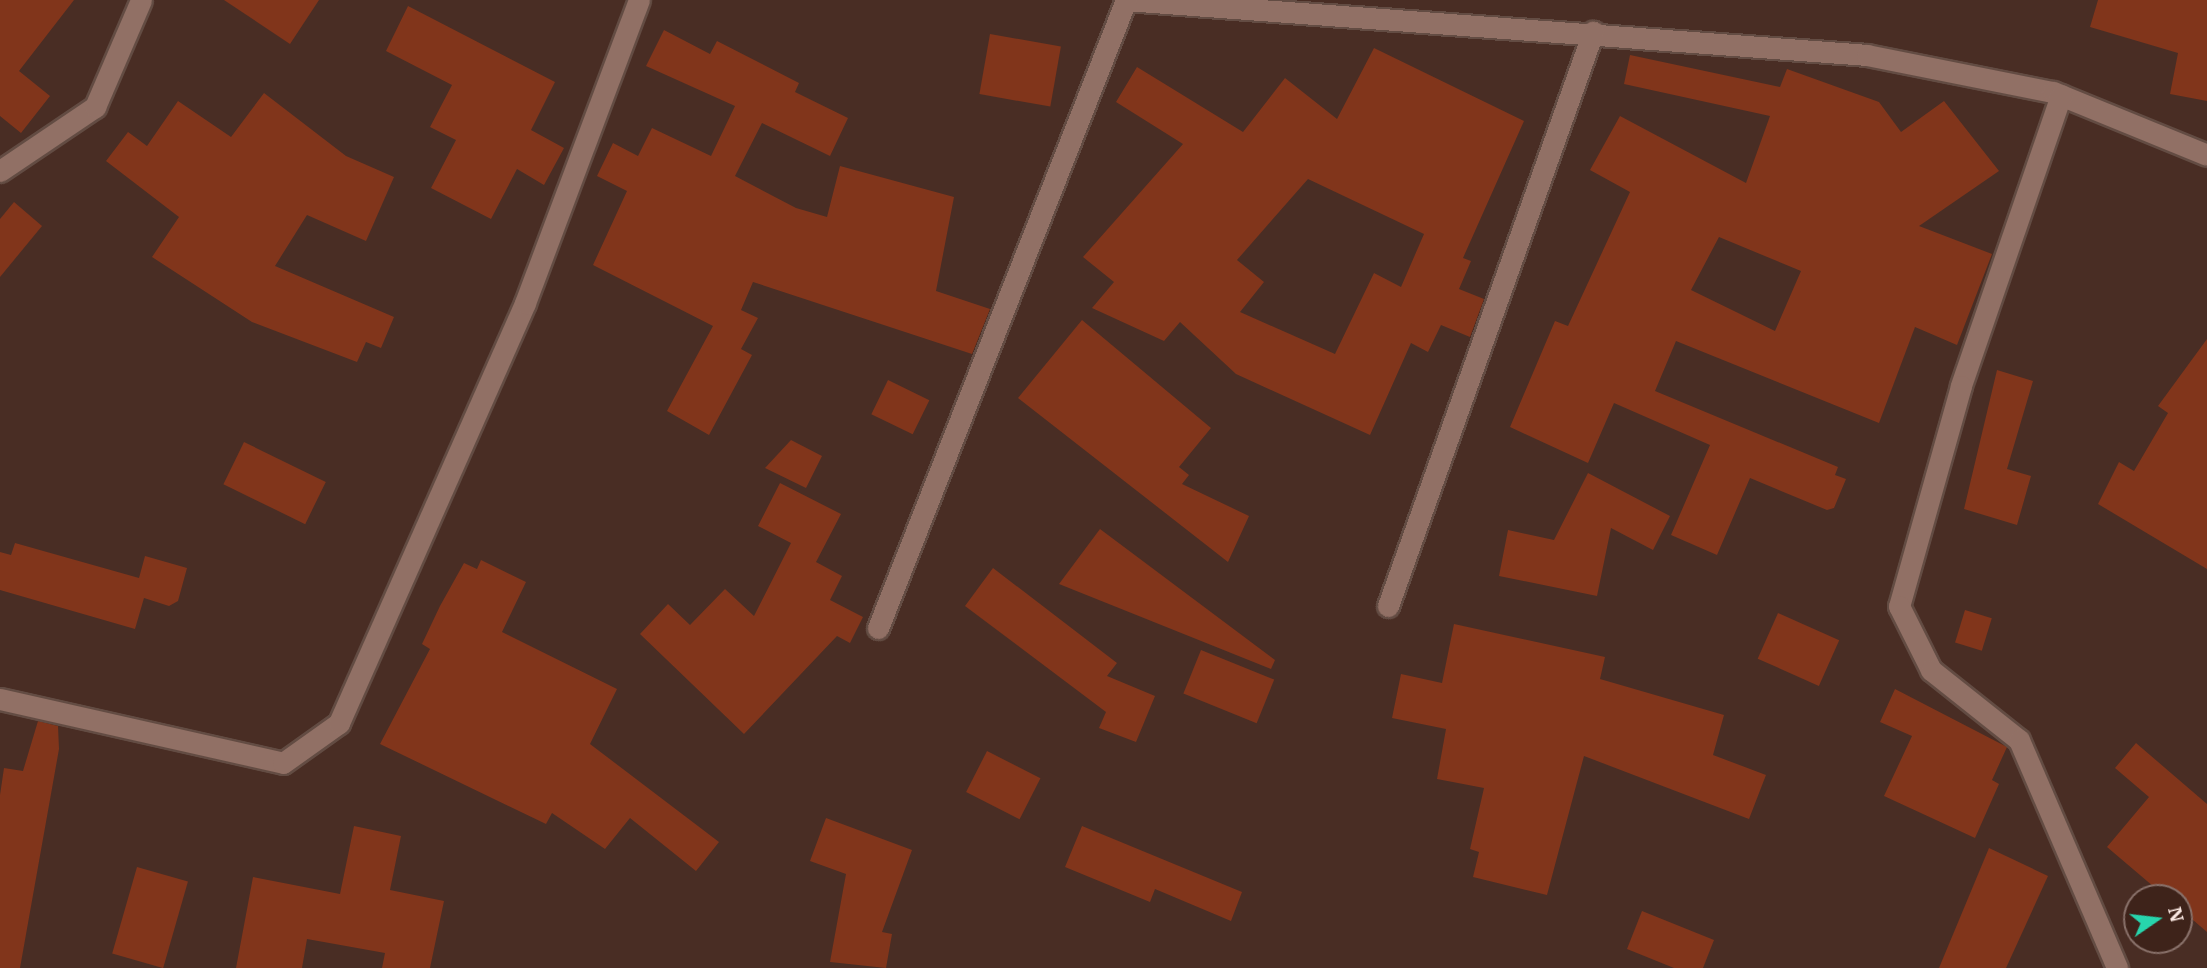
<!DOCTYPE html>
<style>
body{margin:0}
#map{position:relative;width:2207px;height:968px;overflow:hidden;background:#492d24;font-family:"IBM Plex Serif",serif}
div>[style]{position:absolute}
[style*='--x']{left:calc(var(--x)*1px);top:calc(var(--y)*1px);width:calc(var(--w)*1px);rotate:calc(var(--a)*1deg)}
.building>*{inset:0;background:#81351b;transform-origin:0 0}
.roads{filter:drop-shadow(2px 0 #634c43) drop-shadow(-2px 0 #634c43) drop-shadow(0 2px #634c43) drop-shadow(0 -2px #634c43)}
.street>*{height:21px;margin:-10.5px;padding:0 10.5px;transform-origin:10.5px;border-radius:10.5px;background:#917065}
span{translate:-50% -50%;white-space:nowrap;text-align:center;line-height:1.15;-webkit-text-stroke:7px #3e231a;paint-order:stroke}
.north{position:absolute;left:2123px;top:884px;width:70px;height:70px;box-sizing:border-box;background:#3e231a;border:2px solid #89716a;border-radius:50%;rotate:76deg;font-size:19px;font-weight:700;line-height:28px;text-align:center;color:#f9e7e1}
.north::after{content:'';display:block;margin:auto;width:24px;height:32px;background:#27d5ad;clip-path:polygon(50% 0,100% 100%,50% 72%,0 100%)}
</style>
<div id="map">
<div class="building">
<i style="clip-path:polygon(0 0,74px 0,19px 71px,50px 96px,21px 133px,0 116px)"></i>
<i style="clip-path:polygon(224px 0,319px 0,290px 44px)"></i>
<i style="clip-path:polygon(2098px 0,2207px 0,2207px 101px,2170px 94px,2178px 53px,2090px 27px)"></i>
<i style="clip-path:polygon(408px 6px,555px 82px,531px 130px,564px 148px,544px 185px,517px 169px,491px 219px,431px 188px,456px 140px,430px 127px,452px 85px,386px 51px)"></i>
<i style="clip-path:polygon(664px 30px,710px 54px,717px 41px,799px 83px,795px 92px,848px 118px,830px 156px,762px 123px,735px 176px,796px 208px,827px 217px,840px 166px,954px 197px,936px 291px,990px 309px,972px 354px,753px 282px,741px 310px,758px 318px,741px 349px,752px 355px,709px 435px,667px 411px,713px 326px,593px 265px,627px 191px,597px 176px,613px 143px,638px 156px,652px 128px,711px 156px,735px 106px,646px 66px)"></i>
<i style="left:990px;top:34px;width:72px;height:61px;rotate:10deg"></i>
<i style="clip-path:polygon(evenodd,1374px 48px,1524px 121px,1463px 258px,1471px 261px,1459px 289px,1484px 299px,1470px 337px,1441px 325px,1428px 352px,1411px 343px,1370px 435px,1236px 374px,1180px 322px,1164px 341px,1092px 308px,1114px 282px,1083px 257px,1183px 144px,1116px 102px,1137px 67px,1243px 132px,1285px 78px,1337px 119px,1374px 48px,1308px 179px,1424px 234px,1401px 287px,1374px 273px,1335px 354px,1240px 312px,1264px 282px,1237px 260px,1308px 179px)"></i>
<i style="clip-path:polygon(evenodd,1630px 55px,1780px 87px,1787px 69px,1879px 102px,1901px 132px,1944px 101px,1999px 171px,1919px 226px,1992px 254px,1957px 345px,1915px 327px,1879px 423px,1676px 341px,1655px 391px,1838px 467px,1835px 475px,1846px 479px,1834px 508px,1827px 510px,1750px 478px,1717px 555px,1671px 535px,1710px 445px,1614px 403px,1588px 463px,1510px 427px,1555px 321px,1568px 326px,1630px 192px,1590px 170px,1620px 116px,1746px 183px,1770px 116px,1624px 84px,1630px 55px,1719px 237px,1801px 271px,1775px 331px,1691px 290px,1719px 237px)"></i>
<i style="clip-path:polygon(264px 93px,346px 156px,394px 177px,366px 241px,307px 215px,275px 266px,394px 317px,381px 348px,366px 342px,357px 362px,252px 322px,152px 257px,179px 217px,106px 161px,128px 132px,147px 146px,178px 101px,231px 137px)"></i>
<i style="clip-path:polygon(14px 202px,42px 226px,0 277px,0 219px)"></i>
<i style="clip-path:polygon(1082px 320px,1211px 428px,1179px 467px,1189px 475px,1182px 484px,1249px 516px,1228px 562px,1018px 398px)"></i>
<i style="clip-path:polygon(2207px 339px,2207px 569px,2098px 504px,2119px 462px,2134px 471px,2168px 413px,2158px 406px)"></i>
<i style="clip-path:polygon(1997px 370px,2033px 381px,2007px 469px,2031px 476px,2017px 525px,1964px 509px)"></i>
<i style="left:888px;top:380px;width:46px;height:38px;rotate:26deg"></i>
<i style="clip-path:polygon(791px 440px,822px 456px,806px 488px,765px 468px)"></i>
<i style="left:244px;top:442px;width:91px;height:47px;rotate:26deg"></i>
<i style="clip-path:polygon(1588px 473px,1670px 516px,1653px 550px,1611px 528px,1597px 596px,1499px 576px,1508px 530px,1554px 540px)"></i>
<i style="clip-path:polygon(780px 483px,841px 514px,816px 562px,842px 576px,830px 600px,863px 617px,850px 643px,837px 636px,744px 734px,640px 634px,668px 604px,690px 625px,725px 589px,754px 616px,791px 543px,758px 526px)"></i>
<i style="clip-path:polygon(1100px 529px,1275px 660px,1271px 669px,1059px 584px)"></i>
<i style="clip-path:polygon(15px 543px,139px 578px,145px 556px,187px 568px,178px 601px,169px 606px,144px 598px,135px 629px,0 590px,0 552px,11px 555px)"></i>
<i style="clip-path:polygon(481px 560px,526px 582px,502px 632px,617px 689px,590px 744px,719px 842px,696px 871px,630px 818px,605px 849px,552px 813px,546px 824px,380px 744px,430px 649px,422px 644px,440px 606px,464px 563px,477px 569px)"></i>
<i style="clip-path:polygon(993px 568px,1117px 663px,1107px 676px,1155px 696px,1136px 742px,1099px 728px,1106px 712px,965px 606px)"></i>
<i style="left:1965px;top:610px;width:28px;height:34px;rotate:17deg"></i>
<i style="left:1778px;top:613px;width:67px;height:50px;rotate:24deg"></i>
<i style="clip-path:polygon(1454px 624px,1605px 657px,1600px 679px,1724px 715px,1713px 755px,1766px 775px,1749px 819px,1584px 756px,1547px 895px,1473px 877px,1479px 852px,1470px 849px,1484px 788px,1437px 779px,1446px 729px,1392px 718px,1401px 674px,1442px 683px)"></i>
<i style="left:1201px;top:650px;width:79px;height:47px;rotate:22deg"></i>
<i style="clip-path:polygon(1895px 689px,2007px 747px,1992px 780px,1999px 784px,1975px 838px,1884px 796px,1912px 736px,1880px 722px)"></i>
<i style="clip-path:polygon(38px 721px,58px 726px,59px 749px,20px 968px,0 968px,0 795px,4px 768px,23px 771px)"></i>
<i style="clip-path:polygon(2136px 743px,2207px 804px,2207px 932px,2179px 908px,2179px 898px,2167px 898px,2107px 847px,2149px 797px,2115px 768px)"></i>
<i style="left:987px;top:751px;width:60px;height:46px;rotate:27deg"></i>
<i style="clip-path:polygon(826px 818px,912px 850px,882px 932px,892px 934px,886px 968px,830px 962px,846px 874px,810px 861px)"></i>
<i style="clip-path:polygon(354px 826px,401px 836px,390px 890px,444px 901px,430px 968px,382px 968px,385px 953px,307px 939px,302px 968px,236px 968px,253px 877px,340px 894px)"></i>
<i style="clip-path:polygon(1082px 826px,1242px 892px,1231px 921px,1155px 889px,1150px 902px,1065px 867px)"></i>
<i style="clip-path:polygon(1989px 848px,2048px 876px,2006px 968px,1939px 968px)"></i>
<i style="left:137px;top:867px;width:53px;height:90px;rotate:16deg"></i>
<i style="clip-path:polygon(1642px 911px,1714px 940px,1703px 968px,1674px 968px,1627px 949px)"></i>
</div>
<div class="roads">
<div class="street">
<i style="--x:1126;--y:0;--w:743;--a:4.24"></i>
<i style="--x:1867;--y:55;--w:190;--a:11.3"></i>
<i style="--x:2053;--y:92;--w:166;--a:22.2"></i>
<i style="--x:2061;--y:95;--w:308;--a:109"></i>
<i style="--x:1961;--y:386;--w:229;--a:105.7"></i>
<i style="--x:1899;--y:606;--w:72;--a:63.4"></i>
<i style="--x:1931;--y:670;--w:112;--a:38.5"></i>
<i style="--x:2019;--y:740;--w:248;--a:66.7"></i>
<i style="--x:0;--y:171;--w:115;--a:-34"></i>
<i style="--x:95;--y:107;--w:116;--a:-66.7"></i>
<i style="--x:1388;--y:606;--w:610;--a:-70.35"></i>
<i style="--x:878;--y:628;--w:675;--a:-68.45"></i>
<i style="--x:0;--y:699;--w:290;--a:12.7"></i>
<i style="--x:283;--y:763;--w:69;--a:-35.5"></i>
<i style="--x:339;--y:723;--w:459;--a:-66.1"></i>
<i style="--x:525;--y:303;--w:324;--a:-69.4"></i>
</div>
</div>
<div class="north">N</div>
</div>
